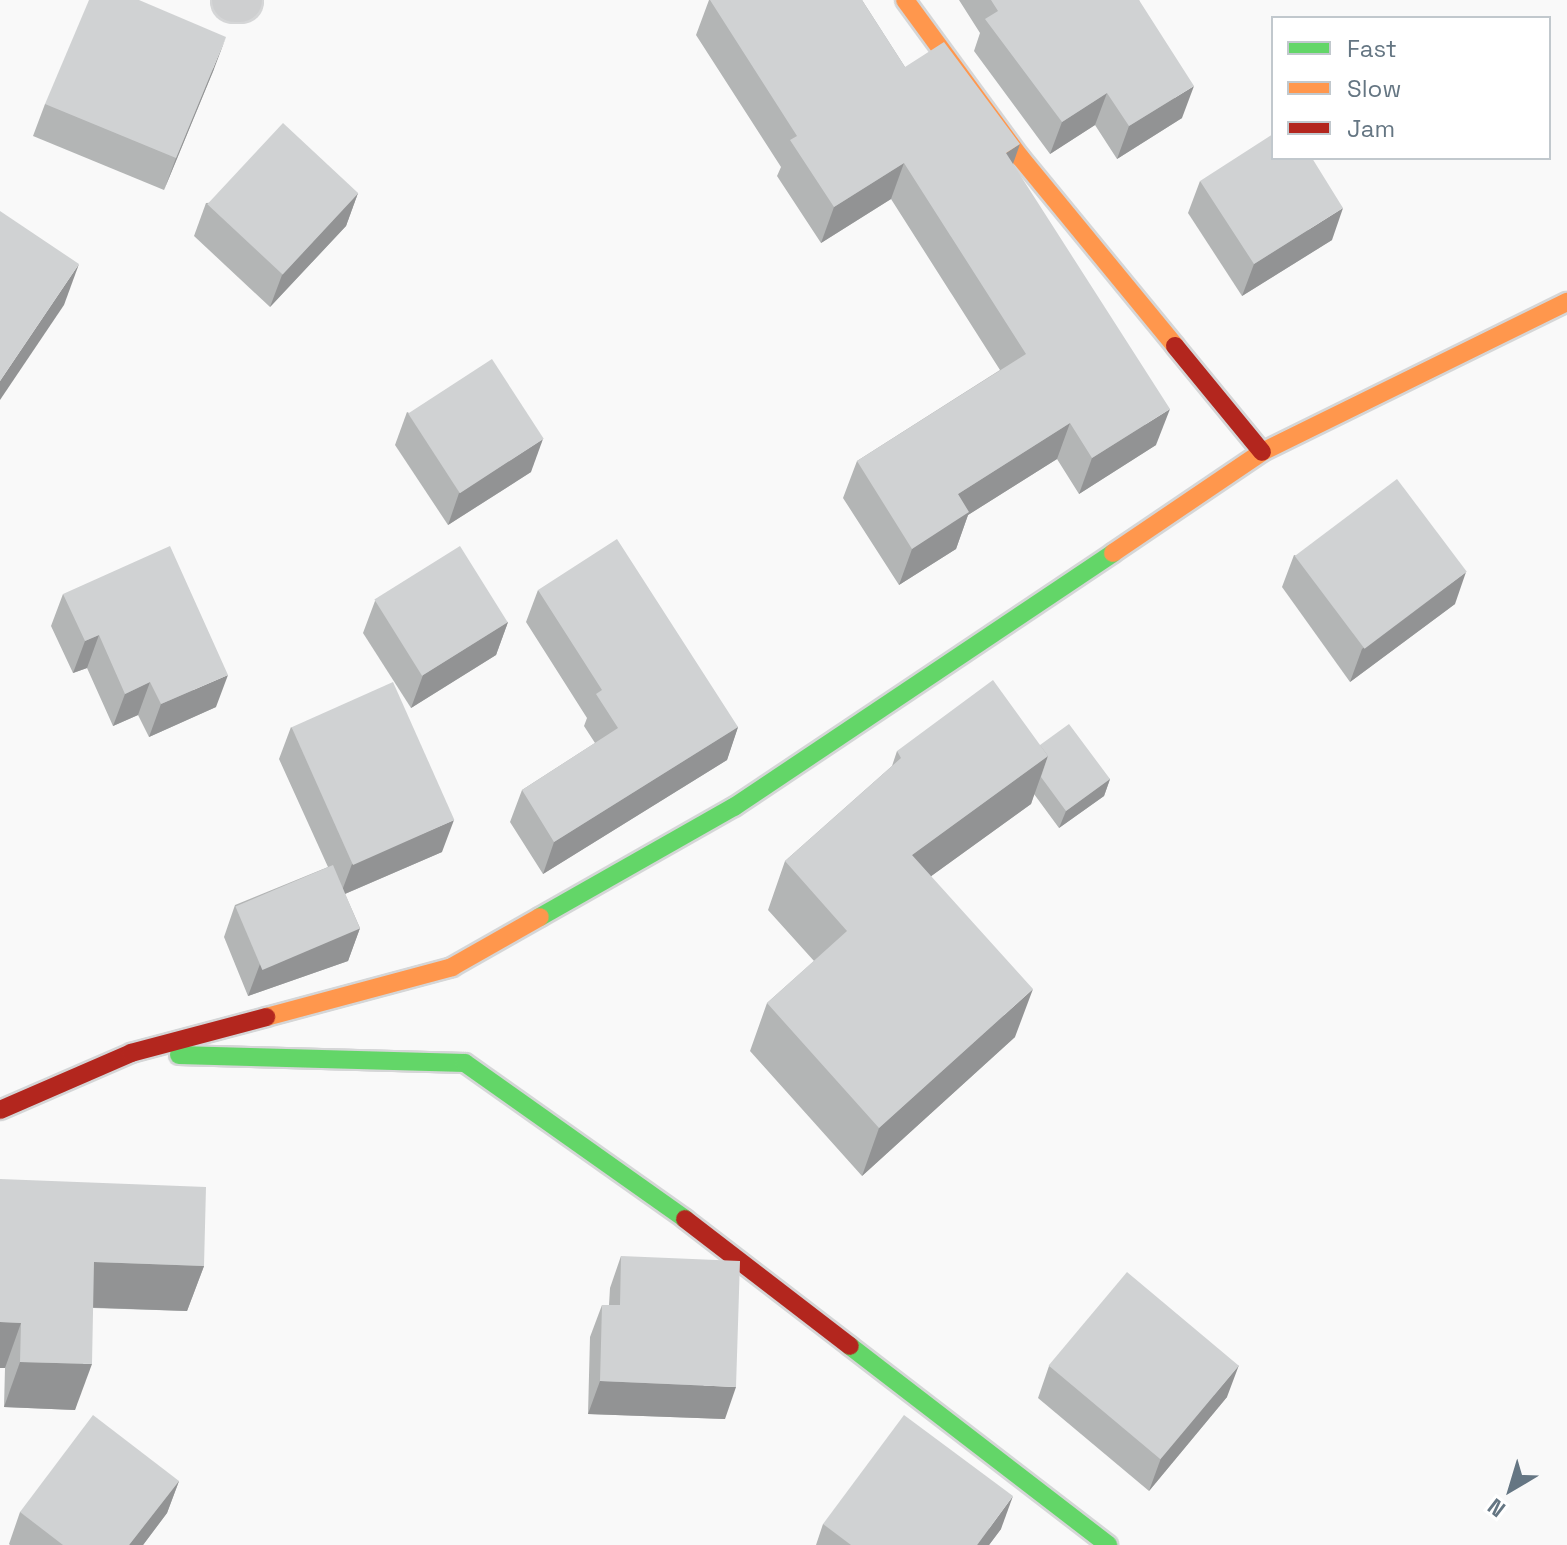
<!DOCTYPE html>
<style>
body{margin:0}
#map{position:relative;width:1567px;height:1545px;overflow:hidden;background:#f9f9f9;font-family:"Space Grotesk",sans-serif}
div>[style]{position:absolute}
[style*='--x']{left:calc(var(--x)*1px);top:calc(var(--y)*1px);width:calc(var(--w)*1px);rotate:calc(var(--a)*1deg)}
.roads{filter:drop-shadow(2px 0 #d5d6d7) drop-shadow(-2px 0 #d5d6d7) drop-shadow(0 2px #d5d6d7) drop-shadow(0 -2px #d5d6d7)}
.street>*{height:44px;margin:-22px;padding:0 22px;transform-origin:22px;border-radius:22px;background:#cecfd0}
.fast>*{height:18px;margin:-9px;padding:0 9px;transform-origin:9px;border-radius:9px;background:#63d668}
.slow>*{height:18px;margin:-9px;padding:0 9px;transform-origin:9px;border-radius:9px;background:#ff974d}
.jam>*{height:18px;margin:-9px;padding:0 9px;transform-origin:9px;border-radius:9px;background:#b3261e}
.wall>*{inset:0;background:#b3b5b5}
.shaded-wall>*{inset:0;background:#929394}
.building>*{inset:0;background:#d0d2d3;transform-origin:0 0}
span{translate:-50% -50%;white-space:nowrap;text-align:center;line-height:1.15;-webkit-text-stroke:8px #fff;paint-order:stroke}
.legend{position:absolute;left:1271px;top:16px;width:280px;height:144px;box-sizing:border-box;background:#fff;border:2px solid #c1c8cd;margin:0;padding:10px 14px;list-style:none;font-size:24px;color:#657683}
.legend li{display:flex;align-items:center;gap:16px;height:40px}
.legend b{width:40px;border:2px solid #c1c8cd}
.north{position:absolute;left:1471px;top:1449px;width:80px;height:80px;-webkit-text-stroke:6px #fff;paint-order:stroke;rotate:218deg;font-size:22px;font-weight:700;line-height:32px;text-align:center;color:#657683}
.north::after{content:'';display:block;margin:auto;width:28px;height:36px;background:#657683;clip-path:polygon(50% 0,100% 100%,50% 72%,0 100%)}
</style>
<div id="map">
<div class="roads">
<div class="street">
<i style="--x:234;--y:0;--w:6;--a:0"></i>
</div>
<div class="fast">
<i style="--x:540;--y:917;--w:223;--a:-29.6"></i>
<i style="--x:734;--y:807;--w:456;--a:-33.8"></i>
<i style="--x:179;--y:1055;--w:286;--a:1.6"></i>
<i style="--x:465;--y:1063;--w:270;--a:35.3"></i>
<i style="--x:850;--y:1346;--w:326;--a:37.6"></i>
</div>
<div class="slow">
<i style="--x:905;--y:0;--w:195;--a:53.8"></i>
<i style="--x:1020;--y:157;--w:244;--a:50.6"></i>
<i style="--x:1113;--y:553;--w:180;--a:-34.1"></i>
<i style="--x:1262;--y:452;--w:340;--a:-26.2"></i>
<i style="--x:266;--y:1017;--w:193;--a:-15"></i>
<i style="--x:452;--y:967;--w:101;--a:-29.6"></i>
</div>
<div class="jam">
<i style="--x:1175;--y:346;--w:137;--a:50.6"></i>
<i style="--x:0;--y:1110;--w:143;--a:-23.5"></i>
<i style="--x:131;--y:1053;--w:140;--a:-14.9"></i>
<i style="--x:685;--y:1219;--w:208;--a:37.6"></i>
</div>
</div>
<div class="wall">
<i style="clip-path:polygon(709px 0,862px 0,905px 67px,1013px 164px,1156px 445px,1079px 494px,1057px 459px,968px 515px,956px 549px,899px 585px,843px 498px,857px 461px,1000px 370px,891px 199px,821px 243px,777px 176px,781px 167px,696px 35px)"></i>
<i style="clip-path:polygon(959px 0,1139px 0,1182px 118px,1117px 159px,1095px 125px,1050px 154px,974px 51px,980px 33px)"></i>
<i style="clip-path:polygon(214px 69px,164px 190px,33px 136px,45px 104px)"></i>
<i style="clip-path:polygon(1200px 181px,1332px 240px,1242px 296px,1188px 213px)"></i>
<i style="clip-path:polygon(358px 193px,346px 226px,270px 307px,194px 236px,206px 203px)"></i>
<i style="clip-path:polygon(407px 412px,531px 472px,448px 525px,395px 445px)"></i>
<i style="clip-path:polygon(1294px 555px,1455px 604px,1350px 682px,1282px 587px)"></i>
<i style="clip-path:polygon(538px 590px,738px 727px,727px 760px,543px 874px,510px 822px,522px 790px,595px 743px,584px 726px,587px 718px,526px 622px)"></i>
<i style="clip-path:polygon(63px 594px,216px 707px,149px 737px,138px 715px,113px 726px,87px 668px,73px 673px,51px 626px)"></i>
<i style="clip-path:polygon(375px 601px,508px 622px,496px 655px,411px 708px,363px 633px)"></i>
<i style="clip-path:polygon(291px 727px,442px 852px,345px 894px,360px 928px,348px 961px,248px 996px,224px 937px,235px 905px,328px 867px,279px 759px)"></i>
<i style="clip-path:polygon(1040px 745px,1110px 779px,1104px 796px,1059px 828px,1034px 794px,1031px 804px,931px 876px,1015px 1037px,862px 1176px,750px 1051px,767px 1003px,814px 961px,768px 910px,785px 861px,892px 766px,897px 751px)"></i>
<i style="clip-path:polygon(0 1179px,204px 1266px,187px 1311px,93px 1308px,75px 1410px,4px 1407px,5px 1368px,0 1368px)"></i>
<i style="clip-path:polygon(621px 1256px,725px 1419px,588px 1414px,590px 1337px,602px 1305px,609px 1305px,610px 1288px)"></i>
<i style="clip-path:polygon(1049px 1366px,1227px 1397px,1149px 1491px,1038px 1398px)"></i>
<i style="clip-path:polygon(179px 1481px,167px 1513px,143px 1545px,10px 1545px,9px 1544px,20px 1512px)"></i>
<i style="clip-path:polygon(823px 1524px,1001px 1529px,989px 1545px,816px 1545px)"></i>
</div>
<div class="shaded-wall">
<i style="clip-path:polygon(226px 37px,214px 69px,164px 190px,176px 158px)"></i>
<i style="clip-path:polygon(1194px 86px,1182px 118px,1117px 159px,1129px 126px)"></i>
<i style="clip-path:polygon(1107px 93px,1095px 125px,1050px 154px,1062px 122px)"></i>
<i style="clip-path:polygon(1020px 144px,1007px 181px,1006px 153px)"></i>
<i style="clip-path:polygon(904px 163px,891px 199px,821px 243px,834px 207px)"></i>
<i style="clip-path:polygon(358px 193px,346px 226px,270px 307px,282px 275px)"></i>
<i style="clip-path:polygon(1343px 208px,1332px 240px,1242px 296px,1254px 264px)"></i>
<i style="clip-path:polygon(79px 264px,64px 305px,0 400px,0 381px)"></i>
<i style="clip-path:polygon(1170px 409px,1156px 445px,1079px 494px,1092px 458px)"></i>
<i style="clip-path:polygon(1070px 423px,1057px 459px,968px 515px,956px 549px,899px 585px,912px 549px,958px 494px)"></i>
<i style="clip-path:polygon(543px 439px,531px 472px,448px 525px,459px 493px)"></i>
<i style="clip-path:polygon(1466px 572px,1455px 604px,1350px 682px,1362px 649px)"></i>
<i style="clip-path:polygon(508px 622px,496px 655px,411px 708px,423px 675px)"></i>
<i style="clip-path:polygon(99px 635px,87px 668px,73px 673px,85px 641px)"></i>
<i style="clip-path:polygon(228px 675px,216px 707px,149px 737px,161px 704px)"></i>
<i style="clip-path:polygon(150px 682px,138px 715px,113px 726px,125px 694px)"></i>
<i style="clip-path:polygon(738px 727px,727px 760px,543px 874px,554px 842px)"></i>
<i style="clip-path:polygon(1048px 756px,1031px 804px,894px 903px,912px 855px)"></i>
<i style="clip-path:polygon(1110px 779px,1104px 796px,1059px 828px,1066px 811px)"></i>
<i style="clip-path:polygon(454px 820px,442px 852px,340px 896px,352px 864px)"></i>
<i style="clip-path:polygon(360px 928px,348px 961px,248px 996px,260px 964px)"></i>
<i style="clip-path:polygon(1033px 989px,1015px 1037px,862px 1176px,879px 1128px)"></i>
<i style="clip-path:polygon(94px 1262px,204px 1266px,187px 1311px,77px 1307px)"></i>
<i style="clip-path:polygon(0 1322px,21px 1323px,5px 1368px,0 1368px)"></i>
<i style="clip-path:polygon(20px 1362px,92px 1364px,75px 1410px,4px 1407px)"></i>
<i style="clip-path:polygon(1239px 1365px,1227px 1397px,1149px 1491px,1161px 1458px)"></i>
<i style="clip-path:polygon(600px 1381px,736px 1387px,725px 1419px,588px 1414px)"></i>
<i style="clip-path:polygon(179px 1481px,167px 1513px,143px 1545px,129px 1545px)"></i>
<i style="clip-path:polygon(1013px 1496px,1001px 1529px,989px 1545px,977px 1545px)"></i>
</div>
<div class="building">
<i style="clip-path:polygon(89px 0,139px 0,226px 37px,176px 158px,45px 104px)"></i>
<i style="clip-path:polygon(710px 0,862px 0,905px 67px,944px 42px,1020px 144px,1006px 153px,1170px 409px,1092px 458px,1070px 423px,958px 494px,969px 512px,912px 549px,857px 461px,1026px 354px,904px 163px,834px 207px,790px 140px,797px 136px)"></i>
<i style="clip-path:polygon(991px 0,1139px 0,1194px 86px,1129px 126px,1107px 93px,1062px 122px,985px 19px,998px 11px)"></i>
<i style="left:283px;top:123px;width:103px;height:111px;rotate:43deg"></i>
<i style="clip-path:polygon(1273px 134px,1273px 158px,1312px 158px,1343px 208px,1254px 264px,1200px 181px)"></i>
<i style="clip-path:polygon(0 211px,79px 264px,0 381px)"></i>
<i style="left:492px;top:359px;width:95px;height:100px;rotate:57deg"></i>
<i style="left:1397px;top:479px;width:116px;height:128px;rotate:53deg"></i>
<i style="clip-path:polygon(617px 539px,738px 727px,554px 842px,522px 790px,618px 728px,596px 694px,602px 690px,538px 590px)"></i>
<i style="clip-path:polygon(170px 546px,228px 675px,161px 704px,150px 682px,125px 694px,99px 635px,85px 641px,63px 594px)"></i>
<i style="left:460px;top:546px;width:90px;height:101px;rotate:58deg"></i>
<i style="clip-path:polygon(993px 680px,1048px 756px,912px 855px,1033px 989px,879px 1128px,767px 1003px,847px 931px,785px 861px,901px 758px,897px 751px)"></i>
<i style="left:393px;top:682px;width:151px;height:111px;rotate:66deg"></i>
<i style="clip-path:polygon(1069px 724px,1110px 779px,1066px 811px,1041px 777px,1048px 756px,1040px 745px)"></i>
<i style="left:333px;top:865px;width:69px;height:106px;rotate:67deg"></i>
<i style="clip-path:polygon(0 1179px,206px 1187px,204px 1266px,94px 1262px,92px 1364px,20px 1362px,21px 1323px,0 1322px)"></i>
<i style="clip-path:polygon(621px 1256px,740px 1261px,736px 1387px,600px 1381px,602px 1305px,620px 1305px)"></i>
<i style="left:1127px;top:1272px;width:146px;height:122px;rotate:40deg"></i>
<i style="clip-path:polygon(93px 1415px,179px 1481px,129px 1545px,63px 1545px,20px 1512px)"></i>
<i style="clip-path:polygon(904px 1415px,1013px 1496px,977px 1545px,851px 1545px,823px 1524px)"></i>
</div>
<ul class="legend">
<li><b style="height:10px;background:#63d668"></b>Fast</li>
<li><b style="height:10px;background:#ff974d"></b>Slow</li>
<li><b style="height:10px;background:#b3261e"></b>Jam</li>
</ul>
<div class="north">N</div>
</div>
